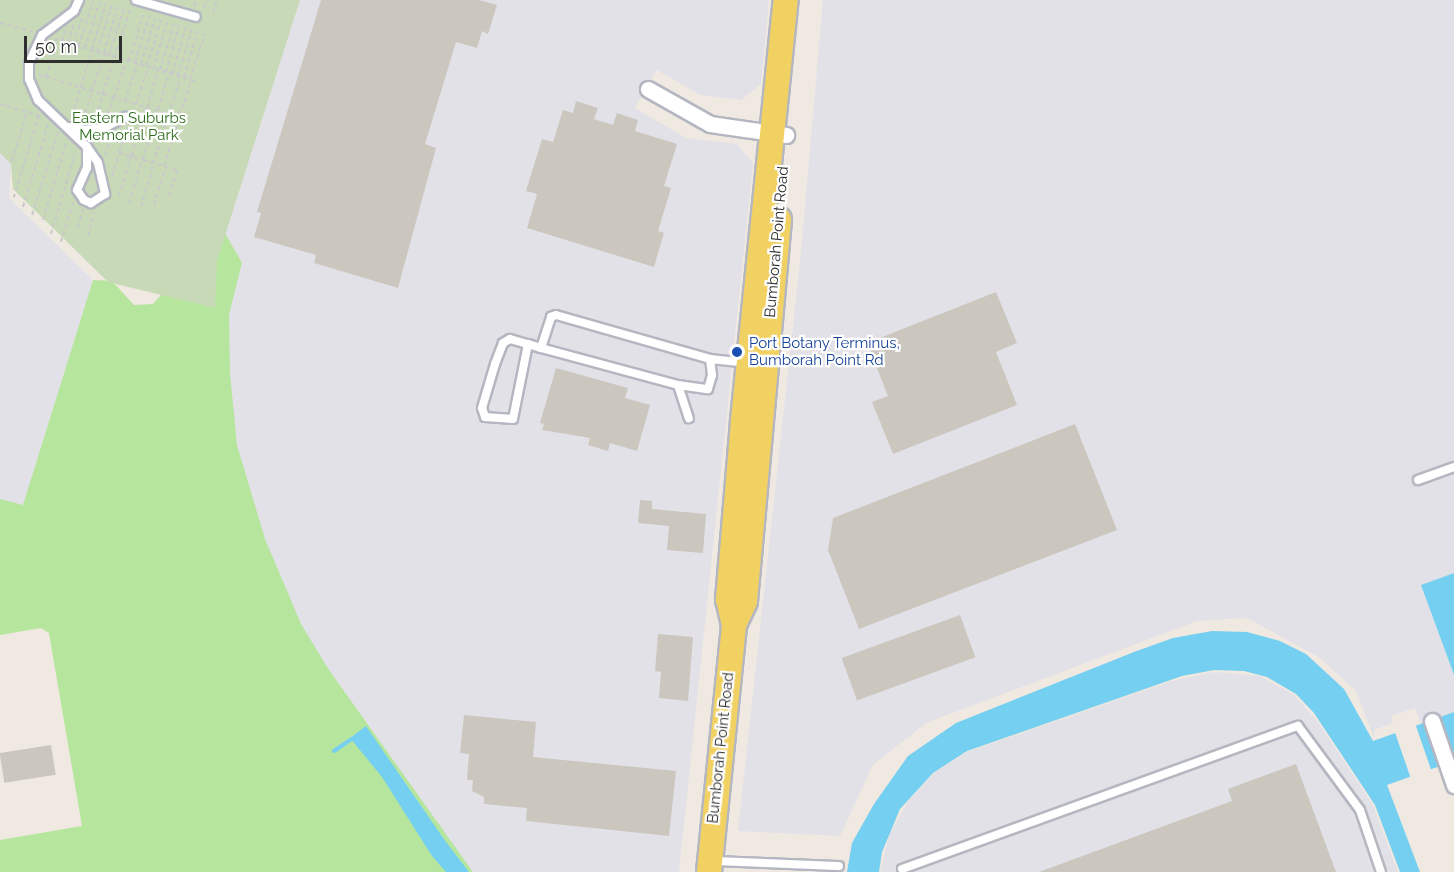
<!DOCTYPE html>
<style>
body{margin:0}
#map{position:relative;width:1454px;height:872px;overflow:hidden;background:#efe9e1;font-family:Raleway,sans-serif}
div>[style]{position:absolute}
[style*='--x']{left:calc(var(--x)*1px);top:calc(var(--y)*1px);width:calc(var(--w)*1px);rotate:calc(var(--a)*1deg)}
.industrial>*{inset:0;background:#e3e1e8}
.green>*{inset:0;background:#b6e59e}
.cemetery>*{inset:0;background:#c8d9b8}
.water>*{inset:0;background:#75cff0}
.pier>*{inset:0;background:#efe9e1;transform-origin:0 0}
.stream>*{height:4px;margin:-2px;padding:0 2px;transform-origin:2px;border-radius:2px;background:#75cff0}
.building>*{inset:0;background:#cbc7bf;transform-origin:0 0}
.path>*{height:2px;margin-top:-1px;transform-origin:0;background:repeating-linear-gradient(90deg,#c9c9c9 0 4.5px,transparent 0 7.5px)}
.roads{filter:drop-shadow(2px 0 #b4b7c1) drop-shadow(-2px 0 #b4b7c1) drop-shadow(0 2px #b4b7c1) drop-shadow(0 -2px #b4b7c1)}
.lane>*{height:8px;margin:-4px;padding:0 4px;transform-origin:4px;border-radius:4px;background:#fff}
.street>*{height:15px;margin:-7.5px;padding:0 7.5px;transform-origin:7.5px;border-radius:7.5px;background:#fff}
.primary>*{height:24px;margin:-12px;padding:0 12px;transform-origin:12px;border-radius:12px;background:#f2d163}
.dots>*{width:16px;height:16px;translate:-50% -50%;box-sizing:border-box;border:3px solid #fff;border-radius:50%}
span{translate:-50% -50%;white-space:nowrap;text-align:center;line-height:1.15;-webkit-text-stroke:4.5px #fff;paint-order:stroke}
.park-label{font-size:15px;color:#2c6e1b}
.street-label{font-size:15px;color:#2e2e2e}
.transit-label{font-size:15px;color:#164399}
.left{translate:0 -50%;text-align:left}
.scale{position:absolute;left:24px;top:36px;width:98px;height:27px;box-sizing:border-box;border:3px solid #2e2e2e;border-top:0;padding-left:8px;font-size:18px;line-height:21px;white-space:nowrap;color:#2e2e2e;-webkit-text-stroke:4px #fff;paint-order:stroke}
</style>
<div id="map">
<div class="industrial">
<i style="clip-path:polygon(300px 0,769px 0,761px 84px,741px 100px,700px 95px,657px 70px,635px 108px,686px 138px,737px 144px,753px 163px,679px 872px,441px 872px,323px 708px,227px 471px,217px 261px)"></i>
<i style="clip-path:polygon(823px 0,1454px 0,1454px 573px,1421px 585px,1454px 675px,1454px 712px,1421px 723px,1415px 708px,1391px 716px,1393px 723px,1374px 730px,1375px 740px,1356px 691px,1320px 658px,1247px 618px,1197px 621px,926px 723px,873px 765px,840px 836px,738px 831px,801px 252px)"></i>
<i style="clip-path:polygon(0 153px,11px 164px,9px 198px,93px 280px,23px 506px,0 499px)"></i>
<i style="clip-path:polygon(1214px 672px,1260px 676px,1294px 695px,1318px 722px,1373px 805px,1398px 872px,880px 872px,889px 835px,909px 800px,934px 773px,967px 752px,1172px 681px)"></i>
</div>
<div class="green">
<i style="clip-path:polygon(221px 226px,242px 263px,229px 315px,230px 373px,237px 445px,265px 539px,301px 624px,329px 670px,473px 872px,0 872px,0 840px,82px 826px,49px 633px,41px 628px,0 635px,0 499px,23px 505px,93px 280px,112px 281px,134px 305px,153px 304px)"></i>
</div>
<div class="cemetery">
<i style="clip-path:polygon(0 0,300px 0,217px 261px,215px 308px,108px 282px,13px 189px,11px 164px,0 153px)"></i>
</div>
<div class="water">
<i style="clip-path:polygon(1454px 573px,1454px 675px,1421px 585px)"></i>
<i style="clip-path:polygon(1212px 631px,1247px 632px,1280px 641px,1306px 654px,1344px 689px,1373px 741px,1454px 712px,1454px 761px,1387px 785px,1420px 872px,1400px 872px,1375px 805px,1314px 713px,1296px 694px,1267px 677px,1244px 671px,1214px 670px,1182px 676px,967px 751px,933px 773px,900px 809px,882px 852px,879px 872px,847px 872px,852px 843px,874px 804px,908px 756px,956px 723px,1134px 652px,1173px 638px)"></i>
<i style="clip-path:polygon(366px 726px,446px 842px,469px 872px,446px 872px,432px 856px,382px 777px,350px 738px)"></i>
</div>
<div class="pier">
<i style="left:1415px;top:723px;width:52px;height:22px;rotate:71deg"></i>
</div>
<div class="stream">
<i style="--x:334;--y:751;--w:22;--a:-34"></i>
</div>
<div class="building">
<i style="clip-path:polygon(321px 0,479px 0,497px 5px,488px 34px,482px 31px,477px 48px,456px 42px,425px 144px,436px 148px,398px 288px,314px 263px,316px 255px,254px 237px,261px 213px,257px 212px)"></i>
<i style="clip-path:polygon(576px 101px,598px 108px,594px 119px,613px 125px,617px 113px,638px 120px,635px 131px,677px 144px,664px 186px,671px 188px,658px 231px,664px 233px,654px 267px,527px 228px,537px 194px,526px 191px,542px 139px,553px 142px,563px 110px,573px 113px)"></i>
<i style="clip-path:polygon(996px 292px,1017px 343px,996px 352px,1017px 405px,893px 454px,872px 402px,888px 396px,867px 343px)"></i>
<i style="clip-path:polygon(556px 368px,628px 388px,625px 398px,650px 405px,637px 451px,610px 443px,608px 451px,588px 445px,590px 438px,542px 430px,544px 424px,540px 423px)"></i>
<i style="clip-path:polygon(1075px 424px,1117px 530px,859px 629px,828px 550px,833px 518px)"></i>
<i style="clip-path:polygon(640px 500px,652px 501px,652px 509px,706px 514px,703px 553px,667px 550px,669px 526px,638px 523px)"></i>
<i style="left:960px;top:615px;width:45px;height:126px;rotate:70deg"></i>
<i style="clip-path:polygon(658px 634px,693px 637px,688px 701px,659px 698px,661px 672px,655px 671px)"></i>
<i style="clip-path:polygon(464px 715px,536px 722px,533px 757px,676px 771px,669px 836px,526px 821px,527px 808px,484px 804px,484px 797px,472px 791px,473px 780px,467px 780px,469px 754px,460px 753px)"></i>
<i style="left:51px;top:745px;width:30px;height:52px;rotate:81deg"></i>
<i style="clip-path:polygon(1296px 764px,1336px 872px,1039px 872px,1232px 801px,1228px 789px)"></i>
</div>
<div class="path">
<i style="--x:194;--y:6;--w:6;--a:-72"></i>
<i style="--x:204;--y:8;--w:9;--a:-69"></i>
<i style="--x:213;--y:13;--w:14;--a:-73"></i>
<i style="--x:0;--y:23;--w:34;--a:15"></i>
<i style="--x:54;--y:39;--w:120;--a:16.5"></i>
<i style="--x:62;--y:41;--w:11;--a:-75"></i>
<i style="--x:68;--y:43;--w:19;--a:-74"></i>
<i style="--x:74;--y:44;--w:27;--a:-73"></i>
<i style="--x:79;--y:46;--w:47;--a:-72.7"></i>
<i style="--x:85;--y:48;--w:49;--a:-72.3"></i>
<i style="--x:92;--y:49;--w:48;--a:-73.1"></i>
<i style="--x:97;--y:52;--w:49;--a:-72.3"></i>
<i style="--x:104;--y:53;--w:48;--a:-73.1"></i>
<i style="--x:109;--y:56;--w:50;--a:-72.6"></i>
<i style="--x:115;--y:57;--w:49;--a:-72.3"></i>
<i style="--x:129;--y:61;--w:48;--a:-73.1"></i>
<i style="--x:135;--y:62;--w:48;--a:-73.1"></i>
<i style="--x:141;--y:64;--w:48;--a:-73.1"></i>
<i style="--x:147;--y:66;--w:48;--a:-73.1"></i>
<i style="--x:153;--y:69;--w:49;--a:-73.4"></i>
<i style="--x:160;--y:70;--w:48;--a:-73.1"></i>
<i style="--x:166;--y:72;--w:49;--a:-74.5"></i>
<i style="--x:172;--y:74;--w:49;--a:-73.4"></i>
<i style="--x:39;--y:75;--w:7;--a:16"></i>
<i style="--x:46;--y:77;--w:38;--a:-73"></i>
<i style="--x:178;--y:76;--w:49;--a:-73.4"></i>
<i style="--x:46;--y:77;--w:145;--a:16.8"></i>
<i style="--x:184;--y:77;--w:48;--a:-73.1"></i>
<i style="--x:190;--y:79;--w:48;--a:-71.9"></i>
<i style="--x:92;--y:91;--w:39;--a:-73"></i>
<i style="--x:103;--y:94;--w:39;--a:-73"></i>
<i style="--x:114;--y:98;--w:40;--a:-72"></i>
<i style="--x:125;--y:101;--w:39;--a:-72"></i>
<i style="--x:0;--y:104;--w:41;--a:15.8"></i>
<i style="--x:39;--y:115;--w:86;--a:107"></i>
<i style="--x:136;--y:104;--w:39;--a:-72"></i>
<i style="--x:147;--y:108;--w:40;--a:-74"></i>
<i style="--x:169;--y:114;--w:39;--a:-73"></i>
<i style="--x:108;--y:115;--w:19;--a:-74"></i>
<i style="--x:72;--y:116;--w:69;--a:-73.1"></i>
<i style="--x:96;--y:117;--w:24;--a:-73"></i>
<i style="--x:83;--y:120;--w:30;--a:-73"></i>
<i style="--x:129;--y:127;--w:28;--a:111"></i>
<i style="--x:119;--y:153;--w:25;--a:16"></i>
<i style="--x:143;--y:160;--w:91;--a:-73.4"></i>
<i style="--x:169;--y:73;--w:28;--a:17"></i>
<i style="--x:105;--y:155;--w:12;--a:-70"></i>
<i style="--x:132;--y:156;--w:51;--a:-74.1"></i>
<i style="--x:143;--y:160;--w:35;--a:16"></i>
<i style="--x:177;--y:170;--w:30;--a:107"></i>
<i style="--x:12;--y:161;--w:51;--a:-73"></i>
<i style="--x:164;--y:166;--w:90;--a:-72.6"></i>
<i style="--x:112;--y:176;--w:24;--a:-73"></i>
<i style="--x:119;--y:196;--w:42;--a:-73.3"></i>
<i style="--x:129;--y:203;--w:45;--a:-73.2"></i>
<i style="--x:154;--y:205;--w:39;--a:-73"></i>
<i style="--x:23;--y:207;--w:87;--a:-73.2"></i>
<i style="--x:141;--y:207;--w:97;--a:-73.8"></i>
<i style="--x:32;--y:215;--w:87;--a:-72.6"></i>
<i style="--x:43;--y:220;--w:80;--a:-73.4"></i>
<i style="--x:78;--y:227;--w:19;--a:-74"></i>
<i style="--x:51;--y:234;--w:84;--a:-73.3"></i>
<i style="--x:88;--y:236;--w:24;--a:-75"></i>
<i style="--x:61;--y:242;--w:42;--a:-73.3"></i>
</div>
<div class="roads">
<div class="lane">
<i style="--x:79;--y:0;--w:12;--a:114"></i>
<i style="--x:74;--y:11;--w:40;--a:143"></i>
<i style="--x:42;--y:35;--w:31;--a:115"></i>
<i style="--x:29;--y:63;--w:16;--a:90"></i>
<i style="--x:29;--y:79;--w:23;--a:67"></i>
<i style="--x:38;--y:100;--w:68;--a:43.8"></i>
<i style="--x:87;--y:147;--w:19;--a:55"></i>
<i style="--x:98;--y:163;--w:32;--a:77"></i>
<i style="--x:105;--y:194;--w:17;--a:147"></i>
<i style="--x:91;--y:203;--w:8;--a:-157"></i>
<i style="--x:84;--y:200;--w:12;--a:-125"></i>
<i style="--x:77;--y:190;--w:24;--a:-66"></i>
<i style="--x:87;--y:168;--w:21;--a:-90"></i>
<i style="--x:136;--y:0;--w:62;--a:15.8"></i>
<i style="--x:69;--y:127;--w:15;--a:11"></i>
<i style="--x:84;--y:130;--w:20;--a:-6"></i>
<i style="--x:104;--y:128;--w:24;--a:-28"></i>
<i style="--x:528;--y:344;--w:76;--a:101.3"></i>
<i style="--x:513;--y:419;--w:28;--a:-176"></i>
<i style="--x:485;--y:417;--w:9;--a:-108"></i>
<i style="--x:482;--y:408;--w:46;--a:-73.5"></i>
<i style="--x:495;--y:364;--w:22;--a:-69"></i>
<i style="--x:503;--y:343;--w:8;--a:-30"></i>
<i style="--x:510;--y:339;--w:19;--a:16"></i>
<i style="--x:528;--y:344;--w:14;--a:17"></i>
<i style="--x:541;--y:348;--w:142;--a:15.1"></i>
<i style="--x:678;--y:385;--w:35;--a:72"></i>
<i style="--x:541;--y:348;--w:33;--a:-72"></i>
<i style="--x:551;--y:317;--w:5;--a:-22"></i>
<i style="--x:556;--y:315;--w:160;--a:15.9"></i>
<i style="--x:710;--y:359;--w:37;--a:6"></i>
<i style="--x:678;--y:385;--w:30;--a:8"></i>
<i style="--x:708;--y:389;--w:15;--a:-74"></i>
<i style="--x:712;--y:375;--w:16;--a:-97"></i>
<i style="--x:1418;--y:480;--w:38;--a:-20"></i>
<i style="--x:714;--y:861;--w:125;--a:2.3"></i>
<i style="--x:902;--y:869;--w:421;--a:-19.9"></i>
<i style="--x:1298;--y:726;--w:104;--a:53.6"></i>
<i style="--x:1360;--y:810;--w:65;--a:71.3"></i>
</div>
<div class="street">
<i style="--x:648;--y:89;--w:71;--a:29.4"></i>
<i style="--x:710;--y:124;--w:77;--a:8.2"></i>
<i style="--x:1432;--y:721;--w:68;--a:71"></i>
</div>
<div class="primary">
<i style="--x:734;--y:625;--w:26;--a:-65"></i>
<i style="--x:745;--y:601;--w:383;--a:-84.9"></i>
<i style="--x:709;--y:872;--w:248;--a:-84.2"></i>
<i style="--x:734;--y:625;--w:26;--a:-103"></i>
<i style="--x:728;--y:600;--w:181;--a:-85.2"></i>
<i style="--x:743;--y:420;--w:422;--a:-84.2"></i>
</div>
</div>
<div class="dots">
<i style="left:737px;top:352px;background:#1a4fb4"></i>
</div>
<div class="park-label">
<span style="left:129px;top:127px">Eastern Suburbs<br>Memorial Park</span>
</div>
<div class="street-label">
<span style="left:777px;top:242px;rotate:-85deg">Bumborah Point Road</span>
<span style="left:721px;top:748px;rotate:-84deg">Bumborah Point Road</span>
</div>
<div class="transit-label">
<span class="left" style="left:749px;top:352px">Port Botany Terminus,<br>Bumborah Point Rd</span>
</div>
<div class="scale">50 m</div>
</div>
